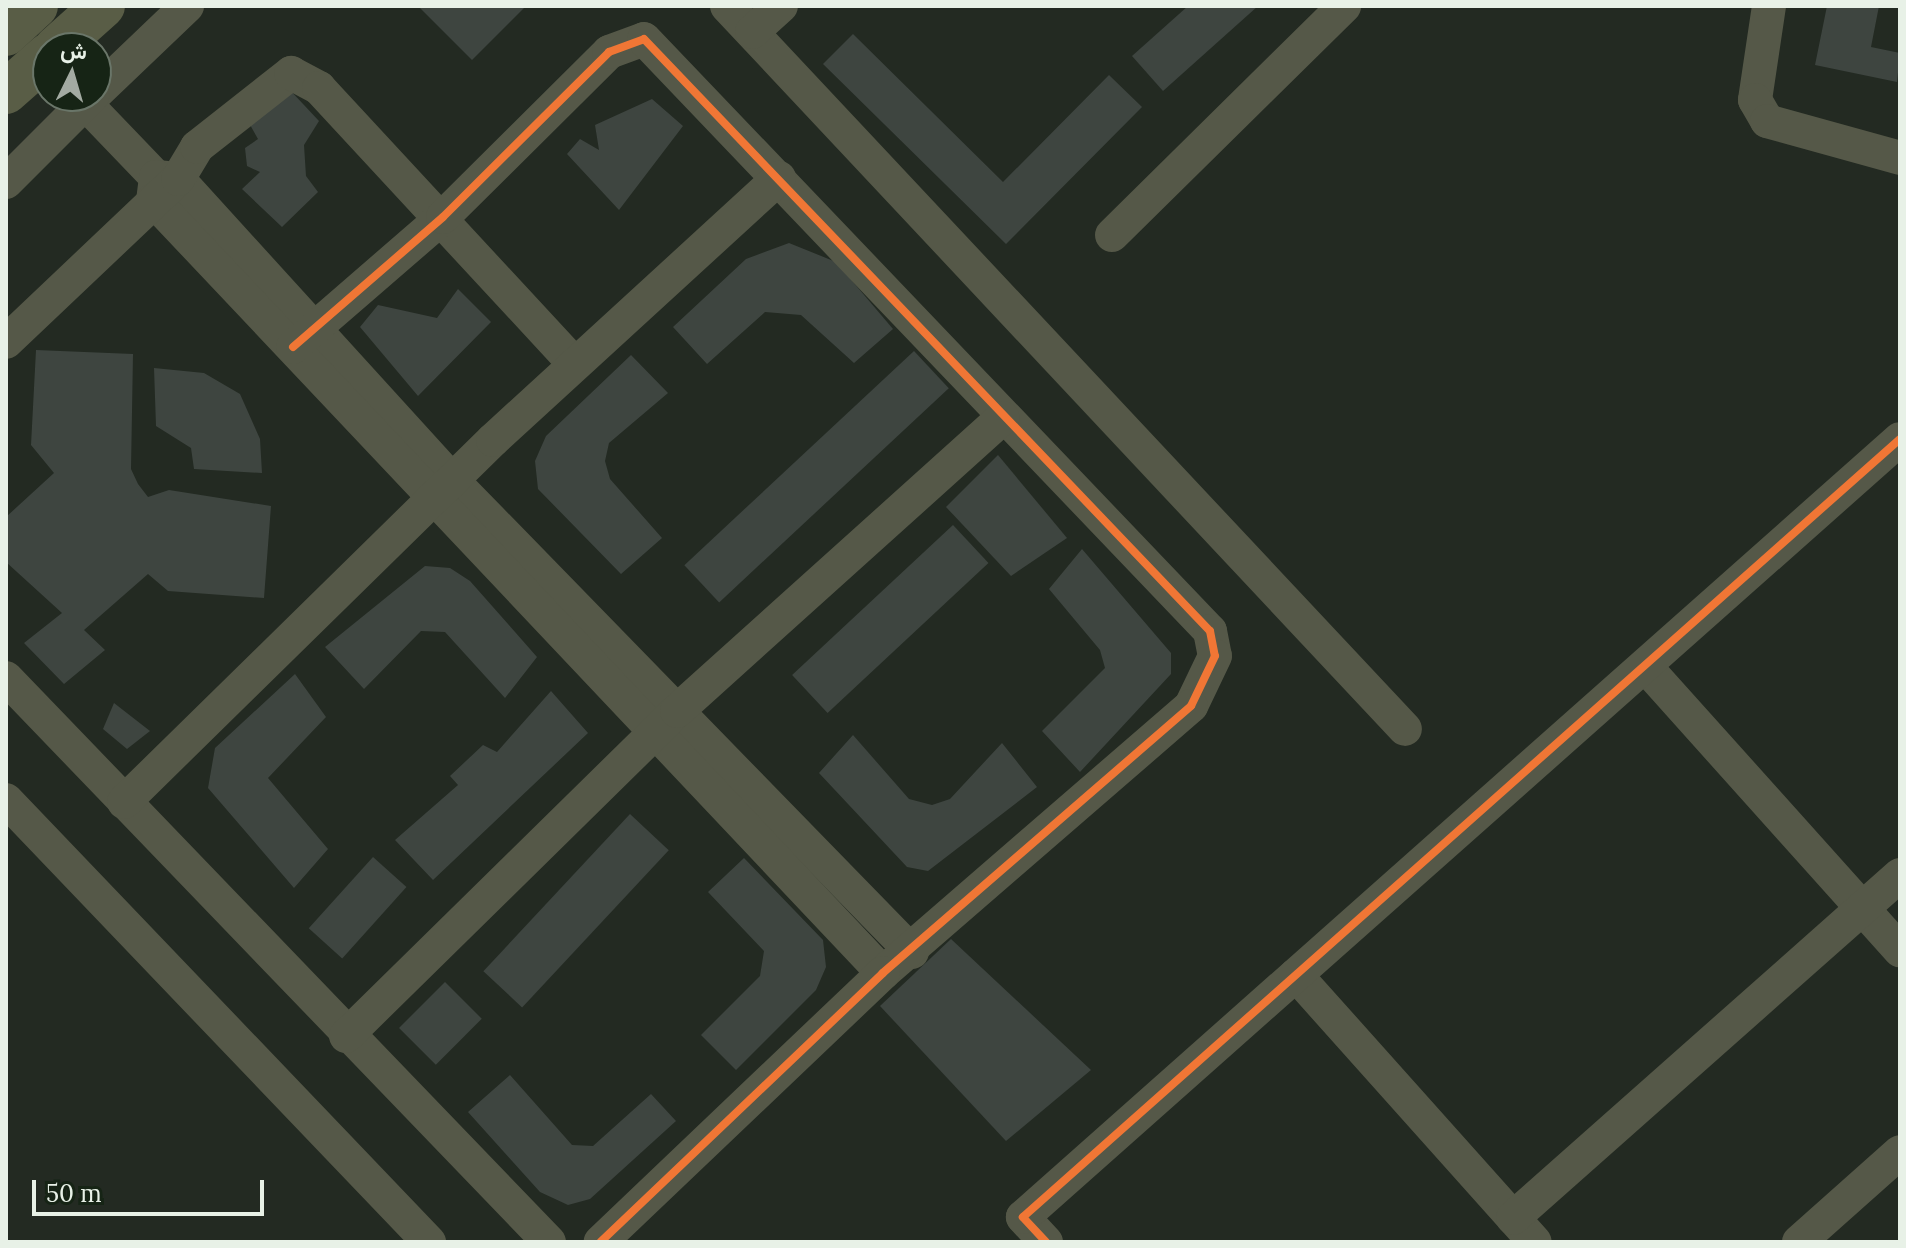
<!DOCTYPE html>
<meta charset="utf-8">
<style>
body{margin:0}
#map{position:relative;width:1906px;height:1248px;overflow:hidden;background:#232a22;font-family:Lora,Vazirmatn,serif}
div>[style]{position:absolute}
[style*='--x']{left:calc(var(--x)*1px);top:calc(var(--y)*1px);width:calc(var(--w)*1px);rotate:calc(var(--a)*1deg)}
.building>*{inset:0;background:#3e4540;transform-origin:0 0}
.minor>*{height:34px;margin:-17px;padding:0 17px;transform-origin:17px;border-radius:17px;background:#555848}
.major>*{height:44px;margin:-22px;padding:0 22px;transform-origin:22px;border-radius:22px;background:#595d46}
.cycleway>*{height:8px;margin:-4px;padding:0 4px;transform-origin:4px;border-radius:4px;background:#f07635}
span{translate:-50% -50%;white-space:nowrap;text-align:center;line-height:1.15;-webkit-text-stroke:8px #162415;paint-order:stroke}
.frame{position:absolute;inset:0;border:8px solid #e8f1e7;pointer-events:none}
.north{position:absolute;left:32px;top:32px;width:80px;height:80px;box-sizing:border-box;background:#162415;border:2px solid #6a7669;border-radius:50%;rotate:5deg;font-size:22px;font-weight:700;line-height:32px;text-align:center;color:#e8f1e7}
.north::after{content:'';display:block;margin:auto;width:28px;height:36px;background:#a3aba2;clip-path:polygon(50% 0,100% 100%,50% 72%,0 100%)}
.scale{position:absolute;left:32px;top:1180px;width:232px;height:36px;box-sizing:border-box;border:4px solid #e8f1e7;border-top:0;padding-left:10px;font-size:24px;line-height:28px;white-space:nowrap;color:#e8f1e7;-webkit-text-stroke:6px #162415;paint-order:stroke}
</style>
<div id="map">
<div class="building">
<i style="clip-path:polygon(418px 6px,526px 6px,472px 60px)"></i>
<i style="clip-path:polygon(1188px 6px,1258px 6px,1163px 91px,1132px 56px)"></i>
<i style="clip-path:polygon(1827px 6px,1879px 6px,1871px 47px,1900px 53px,1897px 82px,1815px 65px)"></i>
<i style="clip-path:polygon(853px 34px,1003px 182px,1109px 75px,1142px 107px,1006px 244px,823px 64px)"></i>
<i style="clip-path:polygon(289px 89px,319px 121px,304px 145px,306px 176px,318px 192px,282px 227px,242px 189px,260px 172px,247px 166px,245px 148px,258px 139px,249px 123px)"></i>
<i style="clip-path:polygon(652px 99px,683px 126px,619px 210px,567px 154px,580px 139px,599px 150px,595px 125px)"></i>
<i style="clip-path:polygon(789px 243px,836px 262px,893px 329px,854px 363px,801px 315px,765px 312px,707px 364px,673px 327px,746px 259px)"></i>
<i style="clip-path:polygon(458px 289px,491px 322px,418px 396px,360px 327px,378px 305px,437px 318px)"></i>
<i style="clip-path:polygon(36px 350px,133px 354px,131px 469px,138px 484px,148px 497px,169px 490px,271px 506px,264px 598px,168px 591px,148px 574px,84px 630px,105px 650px,64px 684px,24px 643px,62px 613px,6px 562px,6px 517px,54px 473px,31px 445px)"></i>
<i style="left:914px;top:351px;width:51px;height:314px;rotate:47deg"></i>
<i style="clip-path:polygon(631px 355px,668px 393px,609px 443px,605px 461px,610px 479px,662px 538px,621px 574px,538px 489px,535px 461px,546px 436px)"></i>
<i style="clip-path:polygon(154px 368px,204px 373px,240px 394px,260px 439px,262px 473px,194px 469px,191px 448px,156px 426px)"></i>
<i style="clip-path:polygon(998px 455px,1067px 538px,1011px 576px,946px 507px)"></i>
<i style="left:953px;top:525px;width:52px;height:220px;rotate:47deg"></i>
<i style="clip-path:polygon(1082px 549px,1171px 653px,1171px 674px,1080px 772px,1042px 731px,1105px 668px,1100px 650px,1049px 589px)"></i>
<i style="clip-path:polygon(425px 566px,450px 568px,470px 581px,537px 657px,505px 698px,445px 632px,421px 631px,364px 689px,325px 647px)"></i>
<i style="clip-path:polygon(295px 674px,326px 717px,268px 778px,328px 849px,294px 888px,208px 788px,215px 748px)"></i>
<i style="clip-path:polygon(551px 691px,588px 733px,433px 880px,395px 840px,458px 785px,450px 776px,483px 745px,497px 752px)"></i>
<i style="clip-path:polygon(114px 703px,150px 731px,127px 749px,103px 729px)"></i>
<i style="clip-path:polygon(853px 735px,909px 799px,932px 805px,950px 799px,1002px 743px,1037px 787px,928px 871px,907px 867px,819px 773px)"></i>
<i style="left:630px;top:814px;width:53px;height:215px;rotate:43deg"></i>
<i style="left:373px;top:857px;width:45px;height:96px;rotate:42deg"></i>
<i style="clip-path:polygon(744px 858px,823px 940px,826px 967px,816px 990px,736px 1070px,701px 1035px,760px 976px,764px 951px,708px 892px)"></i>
<i style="clip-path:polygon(951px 939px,1091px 1070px,1006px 1141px,880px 1006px)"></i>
<i style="left:445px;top:982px;width:52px;height:65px;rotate:45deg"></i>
<i style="clip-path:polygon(510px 1075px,572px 1145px,593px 1146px,651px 1094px,676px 1121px,590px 1199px,568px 1205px,540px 1192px,468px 1112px)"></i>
</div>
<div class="minor">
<i style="--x:727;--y:6;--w:991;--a:46.84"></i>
<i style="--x:1769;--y:6;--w:95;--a:98.5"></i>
<i style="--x:1755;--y:100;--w:24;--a:60"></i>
<i style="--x:1767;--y:121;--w:138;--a:15.5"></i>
<i style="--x:752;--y:32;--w:39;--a:-42"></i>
<i style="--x:96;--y:93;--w:126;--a:-43.7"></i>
<i style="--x:85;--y:103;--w:103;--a:46.2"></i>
<i style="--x:156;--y:177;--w:22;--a:5"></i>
<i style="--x:178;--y:179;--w:407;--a:47.7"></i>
<i style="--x:452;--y:480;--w:659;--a:45.74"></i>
<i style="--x:156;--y:177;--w:23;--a:97"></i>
<i style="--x:153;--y:200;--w:1063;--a:46.64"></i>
<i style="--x:6;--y:182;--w:122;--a:-45"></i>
<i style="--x:1112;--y:235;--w:326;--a:-44.6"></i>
<i style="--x:6;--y:342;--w:237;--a:-43.5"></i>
<i style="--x:178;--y:179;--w:37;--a:-59"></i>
<i style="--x:197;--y:147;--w:120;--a:-38.2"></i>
<i style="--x:291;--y:73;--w:32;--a:28"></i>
<i style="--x:319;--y:88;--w:375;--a:47.2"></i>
<i style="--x:293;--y:347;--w:198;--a:-40.9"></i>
<i style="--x:443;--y:217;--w:234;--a:-44.8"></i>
<i style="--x:609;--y:52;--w:37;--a:-20"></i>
<i style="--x:644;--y:39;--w:819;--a:46.29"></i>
<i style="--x:1210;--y:631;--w:25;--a:79"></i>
<i style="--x:1215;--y:656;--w:55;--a:115.6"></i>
<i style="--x:1191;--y:706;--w:408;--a:139.1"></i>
<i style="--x:883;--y:973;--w:390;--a:136.4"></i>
<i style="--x:1645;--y:666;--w:382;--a:48.1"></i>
<i style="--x:6;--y:678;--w:783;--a:46.09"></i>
<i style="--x:6;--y:800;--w:612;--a:46.26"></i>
<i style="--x:124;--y:802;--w:517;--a:-44.45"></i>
<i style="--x:493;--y:440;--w:388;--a:-42.5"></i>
<i style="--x:1296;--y:975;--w:358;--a:48.2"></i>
<i style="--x:346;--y:1036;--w:464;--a:-44.5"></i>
<i style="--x:677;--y:711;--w:438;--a:-42"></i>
<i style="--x:1513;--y:1218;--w:517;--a:-41.55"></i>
<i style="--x:1046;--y:1242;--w:34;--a:-133"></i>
<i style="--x:1023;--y:1217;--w:1172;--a:-41.58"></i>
<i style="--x:1799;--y:1242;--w:135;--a:-41.7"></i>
</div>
<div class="major">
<i style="--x:6;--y:34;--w:41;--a:-43"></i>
<i style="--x:56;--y:48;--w:63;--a:-41.8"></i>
<i style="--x:6;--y:92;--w:56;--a:-41.4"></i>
</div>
<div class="cycleway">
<i style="--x:293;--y:347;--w:198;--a:-40.9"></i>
<i style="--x:443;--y:217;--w:234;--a:-44.8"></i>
<i style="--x:609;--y:52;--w:37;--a:-20"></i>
<i style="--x:644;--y:39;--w:819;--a:46.29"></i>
<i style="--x:1210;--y:631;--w:25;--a:79"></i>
<i style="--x:1215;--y:656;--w:55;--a:115.6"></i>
<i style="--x:1191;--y:706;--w:408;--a:139.1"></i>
<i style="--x:883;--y:973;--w:390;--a:136.4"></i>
<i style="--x:1046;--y:1242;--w:34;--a:-133"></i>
<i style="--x:1023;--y:1217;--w:1172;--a:-41.58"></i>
</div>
<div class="frame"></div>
<div class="north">ش</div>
<div class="scale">50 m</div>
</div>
